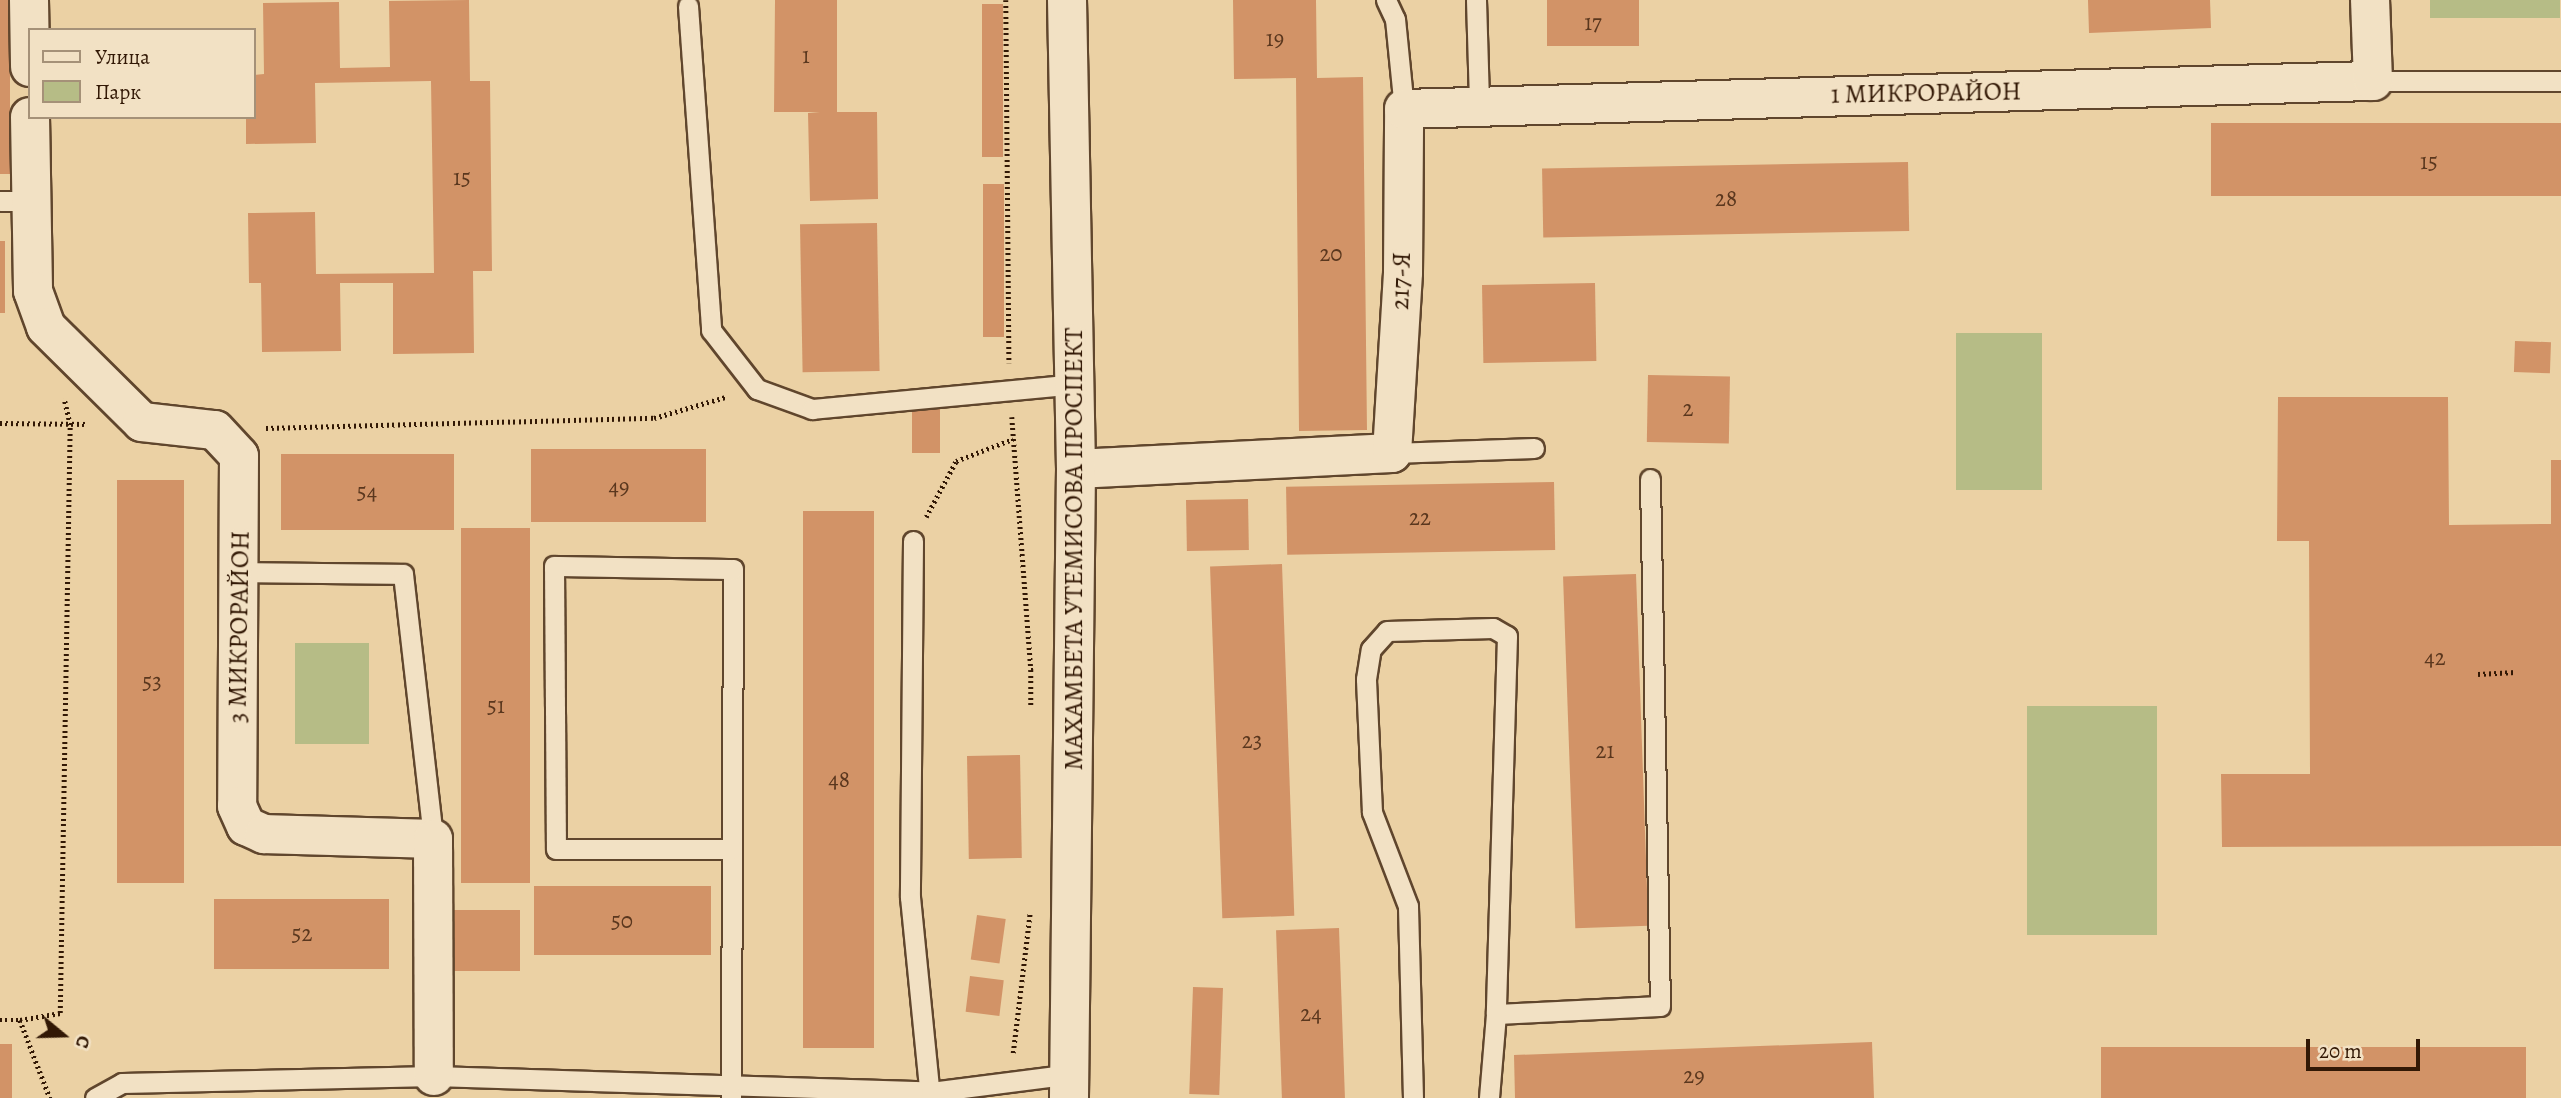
<!DOCTYPE html>
<meta charset="utf-8">
<style>
body{margin:0}
#map{position:relative;width:2561px;height:1098px;overflow:hidden;background:#ebd1a4;font-family:Alegreya,serif}
div>[style]{position:absolute}
[style*='--x']{left:calc(var(--x)*1px);top:calc(var(--y)*1px);width:calc(var(--w)*1px);rotate:calc(var(--a)*1deg)}
.green>*{inset:0;background:#b6bc86;transform-origin:0 0}
.building>*{inset:0;background:#d29367;transform-origin:0 0}
.path>*{height:4.5px;margin-top:-2.25px;transform-origin:0;background:repeating-linear-gradient(90deg,#321805 0 2px,transparent 0 5.5px)}
.roads{filter:drop-shadow(2px 0 #60462d) drop-shadow(-2px 0 #60462d) drop-shadow(0 2px #60462d) drop-shadow(0 -2px #60462d)}
.lane>*{height:19px;margin:-9.5px;padding:0 9.5px;transform-origin:9.5px;border-radius:9.5px;background:#f2e1c4}
.street>*{height:38px;margin:-19px;padding:0 19px;transform-origin:19px;border-radius:19px;background:#f2e1c4}
.secondary>*{height:38px;margin:-19px;padding:0 19px;transform-origin:19px;border-radius:19px;background:#f2e1c4}
span{translate:-50% -50%;white-space:nowrap;text-align:center;line-height:1.15;-webkit-text-stroke:6px #f2e1c4;paint-order:stroke}
.number-label{font-size:23px;color:#5a371e}
.number-label span{-webkit-text-stroke-width:0}
.street-label{font-size:26px;color:#321805}
.legend{position:absolute;left:28px;top:28px;width:228px;height:91px;box-sizing:border-box;background:#f2e1c4;border:2px solid #a59178;margin:0;padding:9px 12px;list-style:none;font-size:21px;color:#321805}
.legend li{display:flex;align-items:center;gap:14px;height:35px}
.legend b{width:35px;border:2px solid #a59178}
.north{position:absolute;left:28px;top:1000px;width:70px;height:70px;-webkit-text-stroke:5px #f2e1c4;paint-order:stroke;rotate:109deg;font-size:19px;font-weight:700;line-height:28px;text-align:center;color:#321805}
.north::after{content:'';display:block;margin:auto;width:24px;height:32px;background:#321805;clip-path:polygon(50% 0,100% 100%,50% 72%,0 100%)}
.scale{position:absolute;left:2306px;top:1039px;width:114px;height:32px;box-sizing:border-box;border:4px solid #321805;border-top:0;padding-left:9px;font-size:21px;line-height:24px;white-space:nowrap;color:#321805;-webkit-text-stroke:5px #f2e1c4;paint-order:stroke}
</style>
<div id="map">
<div class="green">
<i style="left:2430px;top:0;width:130px;height:18px"></i>
<i style="left:1956px;top:333px;width:86px;height:157px"></i>
<i style="left:295px;top:643px;width:74px;height:101px"></i>
<i style="left:2027px;top:706px;width:130px;height:229px"></i>
</div>
<div class="building">
<i style="left:0;top:0;width:10px;height:174px"></i>
<i style="clip-path:polygon(469px 0,470px 81px,490px 81px,492px 271px,473px 271px,474px 353px,393px 354px,393px 283px,340px 283px,341px 351px,262px 352px,261px 283px,249px 283px,248px 213px,315px 212px,316px 274px,434px 273px,431px 81px,315px 83px,316px 143px,246px 144px,246px 117px,254px 117px,254px 75px,264px 74px,263px 3px,339px 2px,340px 68px,390px 67px,389px 1px)"></i>
<i style="clip-path:polygon(775px 0,837px 0,837px 112px,877px 112px,878px 199px,810px 201px,808px 113px,820px 112px,774px 112px)"></i>
<i style="clip-path:polygon(1233px 0,1316px 0,1317px 78px,1363px 77px,1367px 430px,1299px 431px,1296px 78px,1234px 79px)"></i>
<i style="left:1547px;top:0;width:92px;height:46px"></i>
<i style="clip-path:polygon(2088px 0,2210px 0,2211px 28px,2089px 33px)"></i>
<i style="left:982px;top:4px;width:21px;height:153px"></i>
<i style="left:2561px;top:123px;width:73px;height:350px;rotate:90deg"></i>
<i style="left:1908px;top:162px;width:69px;height:366px;rotate:89deg"></i>
<i style="left:1004px;top:184px;width:153px;height:21px;rotate:90deg"></i>
<i style="left:877px;top:223px;width:148px;height:77px;rotate:89deg"></i>
<i style="left:0;top:241px;width:5px;height:72px"></i>
<i style="left:1595px;top:283px;width:78px;height:113px;rotate:89deg"></i>
<i style="left:2515px;top:341px;width:36px;height:31px;rotate:2deg"></i>
<i style="left:1648px;top:375px;width:82px;height:67px;rotate:1deg"></i>
<i style="clip-path:polygon(2278px 397px,2448px 397px,2449px 525px,2551px 524px,2551px 460px,2561px 460px,2561px 846px,2222px 847px,2221px 774px,2310px 774px,2309px 541px,2277px 541px)"></i>
<i style="left:912px;top:408px;width:28px;height:45px"></i>
<i style="left:706px;top:449px;width:73px;height:175px;rotate:90deg"></i>
<i style="left:281px;top:454px;width:173px;height:76px"></i>
<i style="left:184px;top:480px;width:403px;height:67px;rotate:90deg"></i>
<i style="left:1554px;top:482px;width:68px;height:268px;rotate:89deg"></i>
<i style="left:1248px;top:499px;width:51px;height:62px;rotate:89deg"></i>
<i style="left:874px;top:511px;width:537px;height:71px;rotate:90deg"></i>
<i style="left:530px;top:528px;width:355px;height:69px;rotate:90deg"></i>
<i style="left:1282px;top:564px;width:352px;height:72px;rotate:88deg"></i>
<i style="left:1636px;top:574px;width:352px;height:73px;rotate:88deg"></i>
<i style="left:1020px;top:755px;width:103px;height:53px;rotate:89deg"></i>
<i style="left:711px;top:886px;width:69px;height:177px;rotate:90deg"></i>
<i style="left:389px;top:899px;width:70px;height:175px;rotate:90deg"></i>
<i style="left:450px;top:910px;width:70px;height:61px"></i>
<i style="left:977px;top:915px;width:29px;height:45px;rotate:8deg"></i>
<i style="left:1339px;top:928px;width:170px;height:63px;rotate:88deg"></i>
<i style="left:970px;top:976px;width:34px;height:36px;rotate:7deg"></i>
<i style="left:1193px;top:987px;width:30px;height:107px;rotate:2deg"></i>
<i style="clip-path:polygon(1872px 1042px,1874px 1098px,1515px 1098px,1514px 1055px)"></i>
<i style="left:0;top:1044px;width:12px;height:54px"></i>
<i style="left:2526px;top:1047px;width:51px;height:425px;rotate:90deg"></i>
</div>
<div class="path">
<i style="--x:1006;--y:0;--w:363;--a:89.5"></i>
<i style="--x:1012;--y:417;--w:254;--a:85.7"></i>
<i style="--x:1031;--y:670;--w:4;--a:0"></i>
<i style="--x:0;--y:423;--w:88;--a:0.7"></i>
<i style="--x:266;--y:428;--w:388;--a:-1.5"></i>
<i style="--x:654;--y:418;--w:75;--a:-16.3"></i>
<i style="--x:926;--y:517;--w:64;--a:-61.8"></i>
<i style="--x:956;--y:461;--w:61;--a:-21.1"></i>
<i style="--x:1031;--y:670;--w:38;--a:90"></i>
<i style="--x:2478;--y:674;--w:38;--a:-3"></i>
<i style="--x:0;--y:1020;--w:20;--a:0"></i>
<i style="--x:20;--y:1020;--w:84;--a:69"></i>
<i style="--x:20;--y:1020;--w:41;--a:-9.9"></i>
<i style="--x:60;--y:1013;--w:588;--a:-89.03"></i>
<i style="--x:70;--y:425;--w:27;--a:-103"></i>
<i style="--x:1013;--y:1053;--w:142;--a:-83.1"></i>
</div>
<div class="roads">
<div class="lane">
<i style="--x:1386;--y:0;--w:21;--a:65"></i>
<i style="--x:1395;--y:19;--w:90;--a:84.3"></i>
<i style="--x:1476;--y:0;--w:104;--a:88.3"></i>
<i style="--x:688;--y:6;--w:325;--a:85.9"></i>
<i style="--x:711;--y:330;--w:75;--a:52.1"></i>
<i style="--x:757;--y:389;--w:59;--a:20"></i>
<i style="--x:812;--y:409;--w:264;--a:-5.4"></i>
<i style="--x:2373;--y:81;--w:188;--a:0"></i>
<i style="--x:0;--y:201;--w:31;--a:0"></i>
<i style="--x:1392;--y:453;--w:142;--a:-2"></i>
<i style="--x:913;--y:541;--w:356;--a:90.5"></i>
<i style="--x:910;--y:897;--w:202;--a:84.3"></i>
<i style="--x:241;--y:572;--w:162;--a:0.7"></i>
<i style="--x:403;--y:574;--w:267;--a:83.5"></i>
<i style="--x:1496;--y:1014;--w:164;--a:-2.8"></i>
<i style="--x:1660;--y:1006;--w:527;--a:-91.09"></i>
<i style="--x:95;--y:1098;--w:31;--a:-29"></i>
<i style="--x:122;--y:1083;--w:312;--a:-1.3"></i>
<i style="--x:434;--y:1076;--w:497;--a:1.8"></i>
<i style="--x:931;--y:1092;--w:142;--a:-7.3"></i>
<i style="--x:731;--y:1098;--w:15;--a:-90"></i>
<i style="--x:731;--y:1083;--w:514;--a:-89.78"></i>
<i style="--x:733;--y:569;--w:179;--a:-179"></i>
<i style="--x:554;--y:566;--w:283;--a:89.6"></i>
<i style="--x:556;--y:849;--w:176;--a:0"></i>
<i style="--x:1413;--y:1098;--w:192;--a:-91.5"></i>
<i style="--x:1408;--y:906;--w:101;--a:-111"></i>
<i style="--x:1372;--y:812;--w:133;--a:-92.6"></i>
<i style="--x:1366;--y:679;--w:30;--a:-81"></i>
<i style="--x:1371;--y:649;--w:24;--a:-48"></i>
<i style="--x:1387;--y:631;--w:106;--a:-1.6"></i>
<i style="--x:1493;--y:628;--w:16;--a:30"></i>
<i style="--x:1507;--y:636;--w:378;--a:91.7"></i>
<i style="--x:1496;--y:1014;--w:84;--a:94.8"></i>
</div>
<div class="street">
<i style="--x:29;--y:0;--w:67;--a:89.1"></i>
<i style="--x:30;--y:117;--w:174;--a:89"></i>
<i style="--x:33;--y:291;--w:38;--a:70"></i>
<i style="--x:46;--y:327;--w:135;--a:44.7"></i>
<i style="--x:142;--y:422;--w:73;--a:6.3"></i>
<i style="--x:215;--y:430;--w:35;--a:47"></i>
<i style="--x:239;--y:456;--w:350;--a:90.3"></i>
<i style="--x:237;--y:806;--w:22;--a:66"></i>
<i style="--x:246;--y:826;--w:20;--a:24"></i>
<i style="--x:264;--y:834;--w:169;--a:1.7"></i>
<i style="--x:433;--y:839;--w:237;--a:89.8"></i>
<i style="--x:1076;--y:469;--w:316;--a:-2.9"></i>
<i style="--x:1392;--y:453;--w:181;--a:-86.5"></i>
<i style="--x:1403;--y:272;--w:163;--a:-89.6"></i>
<i style="--x:1404;--y:109;--w:969;--a:-1.66"></i>
<i style="--x:2373;--y:81;--w:81;--a:-92.1"></i>
</div>
<div class="secondary">
<i style="--x:1067;--y:0;--w:469;--a:88.9"></i>
<i style="--x:1076;--y:469;--w:629;--a:90.64"></i>
</div>
</div>
<div class="number-label">
<span style="left:1593px;top:23px">17</span>
<span style="left:1275px;top:39px">19</span>
<span style="left:806px;top:56px">1</span>
<span style="left:2429px;top:162px">15</span>
<span style="left:462px;top:178px">15</span>
<span style="left:1726px;top:199px">28</span>
<span style="left:1331px;top:254px">20</span>
<span style="left:1688px;top:409px">2</span>
<span style="left:619px;top:487px">49</span>
<span style="left:367px;top:492px">54</span>
<span style="left:1420px;top:518px">22</span>
<span style="left:2435px;top:658px">42</span>
<span style="left:152px;top:682px">53</span>
<span style="left:496px;top:706px">51</span>
<span style="left:1252px;top:741px">23</span>
<span style="left:1605px;top:751px">21</span>
<span style="left:839px;top:780px">48</span>
<span style="left:622px;top:921px">50</span>
<span style="left:302px;top:934px">52</span>
<span style="left:1311px;top:1014px">24</span>
<span style="left:1694px;top:1076px">29</span>
</div>
<div class="street-label">
<span style="left:1926px;top:93px;rotate:-1deg">1 МИКРОРАЙОН</span>
<span style="left:1401px;top:281px;rotate:-88deg">217-Я</span>
<span style="left:1074px;top:549px;rotate:-90deg">МАХАМБЕТА УТЕМИСОВА ПРОСПЕКТ</span>
<span style="left:239px;top:627px;rotate:-89deg">3 МИКРОРАЙОН</span>
</div>
<ul class="legend">
<li><b style="height:9px;background:#f2e1c4"></b>Улица</li>
<li><b style="height:19px;background:#b6bc86"></b>Парк</li>
</ul>
<div class="north">С</div>
<div class="scale">20 m</div>
</div>
